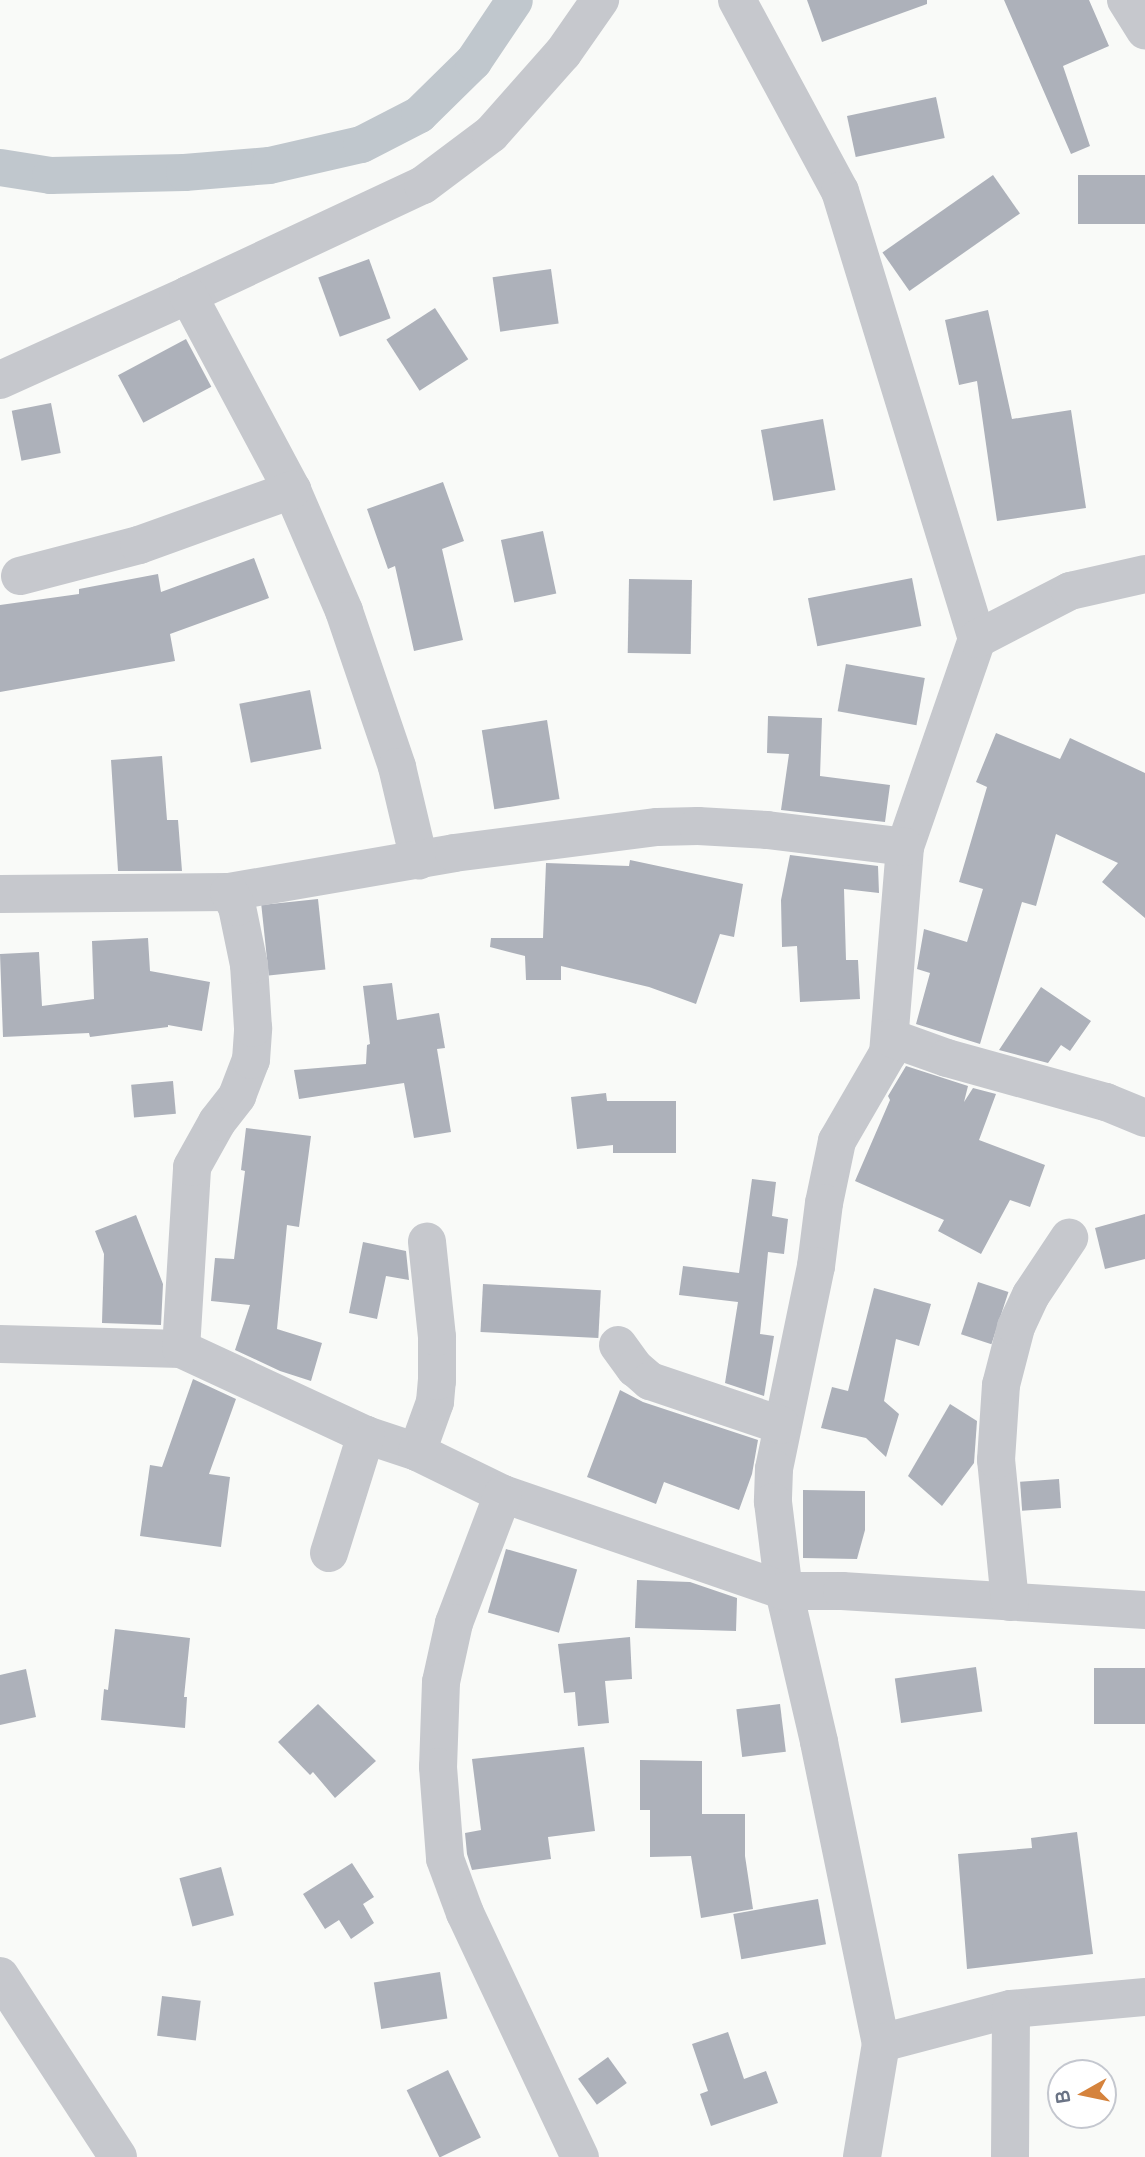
<!DOCTYPE html>
<style>
body{margin:0}
#map{position:relative;width:1145px;height:2157px;overflow:hidden;background:#f9faf8;font-family:"Varela Round",sans-serif}
div>[style]{position:absolute}
[style*='--x']{left:calc(var(--x)*1px);top:calc(var(--y)*1px);width:calc(var(--w)*1px);rotate:calc(var(--a)*1deg)}
.canal>*{height:37px;margin:-18.5px;padding:0 18.5px;transform-origin:18.5px;border-radius:18.5px;background:#c0c7cd}
.building>*{inset:0;background:#adb1ba;transform-origin:0 0}
.minor>*{height:38px;margin:-19px;padding:0 19px;transform-origin:19px;border-radius:19px;background:#c6c8cd}
span{translate:-50% -50%;white-space:nowrap;text-align:center;line-height:1.15;-webkit-text-stroke:7px #fff;paint-order:stroke}
.north{position:absolute;left:1047px;top:2059px;width:70px;height:70px;box-sizing:border-box;background:#fff;border:2px solid #c4c7cf;border-radius:50%;rotate:261deg;font-size:19px;font-weight:700;line-height:28px;text-align:center;color:#6b7486}
.north::after{content:'';display:block;margin:auto;width:24px;height:32px;background:#d5833d;clip-path:polygon(50% 0,100% 100%,50% 72%,0 100%)}
</style>
<div id="map">
<div class="canal">
<i style="--x:0;--y:167;--w:51;--a:9.1"></i>
<i style="--x:50;--y:175;--w:134;--a:-1.3"></i>
<i style="--x:184;--y:172;--w:85;--a:-4.7"></i>
<i style="--x:269;--y:165;--w:94;--a:-12.9"></i>
<i style="--x:361;--y:144;--w:65;--a:-27.3"></i>
<i style="--x:419;--y:114;--w:76;--a:-44.5"></i>
<i style="--x:473;--y:61;--w:73;--a:-56.1"></i>
</div>
<div class="building">
<i style="clip-path:polygon(807px 0,927px 0,927px 4px,822px 42px)"></i>
<i style="clip-path:polygon(1004px 0,1089px 0,1109px 46px,1063px 66px,1090px 146px,1071px 154px)"></i>
<i style="left:936px;top:97px;width:42px;height:91px;rotate:78deg"></i>
<i style="left:993px;top:175px;width:47px;height:135px;rotate:55deg"></i>
<i style="left:1145px;top:175px;width:49px;height:67px;rotate:90deg"></i>
<i style="left:369px;top:259px;width:63px;height:54px;rotate:70deg"></i>
<i style="left:551px;top:269px;width:55px;height:59px;rotate:82deg"></i>
<i style="left:435px;top:308px;width:61px;height:58px;rotate:57deg"></i>
<i style="clip-path:polygon(988px 310px,1012px 419px,1071px 410px,1086px 508px,997px 521px,977px 381px,959px 385px,945px 320px)"></i>
<i style="left:186px;top:339px;width:54px;height:77px;rotate:62deg"></i>
<i style="left:51px;top:403px;width:51px;height:40px;rotate:79deg"></i>
<i style="left:823px;top:419px;width:72px;height:63px;rotate:80deg"></i>
<i style="clip-path:polygon(443px 482px,464px 541px,442px 549px,463px 640px,414px 651px,395px 566px,388px 569px,367px 509px)"></i>
<i style="left:543px;top:531px;width:64px;height:43px;rotate:78deg"></i>
<i style="clip-path:polygon(254px 558px,269px 598px,170px 634px,175px 661px,0 692px,0 605px,79px 594px,79px 589px,158px 574px,161px 592px)"></i>
<i style="left:912px;top:578px;width:49px;height:106px;rotate:79deg"></i>
<i style="left:629px;top:579px;width:63px;height:74px;rotate:1deg"></i>
<i style="left:846px;top:664px;width:80px;height:48px;rotate:10deg"></i>
<i style="left:310px;top:690px;width:60px;height:72px;rotate:79deg"></i>
<i style="clip-path:polygon(768px 716px,822px 718px,820px 776px,890px 785px,885px 822px,781px 810px,789px 754px,767px 753px)"></i>
<i style="left:547px;top:720px;width:80px;height:66px;rotate:81deg"></i>
<i style="clip-path:polygon(996px 733px,1060px 759px,1070px 738px,1145px 773px,1145px 918px,1102px 882px,1118px 863px,1056px 834px,1036px 906px,1022px 902px,980px 1044px,916px 1024px,930px 973px,917px 969px,924px 929px,967px 942px,983px 889px,959px 882px,987px 787px,976px 782px)"></i>
<i style="clip-path:polygon(162px 756px,167px 820px,178px 820px,182px 871px,118px 871px,111px 760px)"></i>
<i style="clip-path:polygon(790px 855px,878px 866px,879px 893px,844px 889px,846px 960px,858px 960px,860px 999px,800px 1002px,797px 946px,782px 947px,781px 900px)"></i>
<i style="clip-path:polygon(630px 860px,743px 884px,734px 937px,720px 934px,696px 1004px,649px 987px,561px 966px,561px 980px,526px 980px,525px 956px,490px 947px,491px 938px,543px 938px,546px 863px,629px 866px)"></i>
<i style="left:318px;top:899px;width:71px;height:57px;rotate:84deg"></i>
<i style="clip-path:polygon(148px 938px,150px 971px,210px 982px,202px 1031px,168px 1025px,168px 1027px,90px 1037px,89px 1033px,3px 1037px,0 954px,39px 952px,42px 1006px,94px 999px,92px 941px)"></i>
<i style="clip-path:polygon(392px 983px,397px 1020px,439px 1013px,445px 1048px,437px 1049px,451px 1132px,414px 1138px,404px 1083px,299px 1099px,294px 1070px,366px 1064px,367px 1045px,370px 1044px,363px 986px)"></i>
<i style="clip-path:polygon(1041px 987px,1091px 1021px,1070px 1051px,1061px 1045px,1048px 1063px,999px 1050px)"></i>
<i style="clip-path:polygon(906px 1066px,968px 1086px,964px 1102px,973px 1088px,996px 1094px,979px 1140px,1045px 1165px,1030px 1207px,1010px 1200px,981px 1254px,938px 1231px,944px 1220px,855px 1181px,890px 1100px,888px 1096px)"></i>
<i style="left:173px;top:1081px;width:33px;height:42px;rotate:85deg"></i>
<i style="clip-path:polygon(606px 1093px,607px 1101px,676px 1101px,676px 1153px,613px 1153px,613px 1145px,577px 1149px,571px 1097px)"></i>
<i style="clip-path:polygon(246px 1128px,311px 1136px,299px 1227px,287px 1225px,277px 1329px,322px 1343px,311px 1381px,280px 1371px,235px 1350px,250px 1305px,211px 1301px,215px 1258px,234px 1259px,245px 1171px,241px 1170px)"></i>
<i style="clip-path:polygon(752px 1179px,776px 1182px,772px 1216px,788px 1219px,784px 1254px,768px 1252px,760px 1334px,774px 1336px,764px 1396px,725px 1383px,738px 1302px,679px 1295px,683px 1266px,739px 1273px)"></i>
<i style="clip-path:polygon(1145px 1214px,1145px 1259px,1105px 1269px,1095px 1228px)"></i>
<i style="clip-path:polygon(136px 1215px,163px 1284px,161px 1325px,102px 1323px,104px 1254px,95px 1231px)"></i>
<i style="clip-path:polygon(363px 1242px,406px 1251px,409px 1280px,386px 1276px,377px 1319px,349px 1313px)"></i>
<i style="left:978px;top:1282px;width:32px;height:55px;rotate:18deg"></i>
<i style="left:483px;top:1284px;width:118px;height:48px;rotate:3deg"></i>
<i style="clip-path:polygon(874px 1288px,931px 1304px,919px 1346px,896px 1339px,884px 1401px,899px 1414px,886px 1457px,866px 1438px,821px 1428px,832px 1387px,848px 1391px)"></i>
<i style="clip-path:polygon(193px 1379px,236px 1399px,209px 1474px,230px 1477px,221px 1547px,140px 1536px,150px 1465px,162px 1467px)"></i>
<i style="clip-path:polygon(620px 1390px,643px 1402px,758px 1440px,752px 1474px,739px 1510px,664px 1482px,656px 1504px,587px 1477px)"></i>
<i style="clip-path:polygon(950px 1404px,977px 1421px,974px 1463px,942px 1506px,908px 1476px)"></i>
<i style="left:1059px;top:1479px;width:29px;height:39px;rotate:86deg"></i>
<i style="clip-path:polygon(803px 1490px,865px 1491px,865px 1530px,857px 1559px,803px 1558px)"></i>
<i style="left:506px;top:1549px;width:74px;height:66px;rotate:16deg"></i>
<i style="clip-path:polygon(637px 1580px,690px 1582px,737px 1598px,736px 1631px,635px 1628px)"></i>
<i style="clip-path:polygon(115px 1629px,190px 1638px,184px 1697px,187px 1697px,185px 1728px,101px 1720px,104px 1689px,108px 1690px)"></i>
<i style="clip-path:polygon(630px 1637px,632px 1679px,605px 1681px,609px 1723px,578px 1726px,575px 1692px,564px 1693px,558px 1644px)"></i>
<i style="left:976px;top:1667px;width:45px;height:82px;rotate:82deg"></i>
<i style="left:1145px;top:1668px;width:56px;height:51px;rotate:90deg"></i>
<i style="clip-path:polygon(26px 1669px,36px 1717px,0 1725px,0 1675px)"></i>
<i style="clip-path:polygon(318px 1704px,376px 1761px,335px 1798px,313px 1772px,310px 1775px,278px 1742px)"></i>
<i style="left:780px;top:1704px;width:48px;height:44px;rotate:83deg"></i>
<i style="clip-path:polygon(584px 1747px,595px 1831px,548px 1837px,551px 1859px,472px 1870px,467px 1854px,465px 1833px,481px 1830px,472px 1759px)"></i>
<i style="clip-path:polygon(640px 1760px,702px 1761px,702px 1814px,745px 1814px,745px 1856px,753px 1909px,701px 1918px,691px 1856px,650px 1857px,650px 1810px,640px 1810px)"></i>
<i style="clip-path:polygon(1077px 1832px,1093px 1954px,967px 1969px,958px 1854px,1032px 1848px,1031px 1838px)"></i>
<i style="clip-path:polygon(352px 1863px,374px 1897px,363px 1904px,374px 1923px,351px 1939px,339px 1920px,325px 1929px,303px 1894px)"></i>
<i style="left:221px;top:1867px;width:50px;height:43px;rotate:75deg"></i>
<i style="left:818px;top:1899px;width:46px;height:86px;rotate:80deg"></i>
<i style="left:440px;top:1972px;width:47px;height:67px;rotate:81deg"></i>
<i style="left:162px;top:1996px;width:39px;height:40px;rotate:7deg"></i>
<i style="clip-path:polygon(728px 2032px,744px 2079px,766px 2071px,778px 2103px,711px 2126px,700px 2094px,708px 2091px,692px 2044px)"></i>
<i style="left:608px;top:2057px;width:32px;height:37px;rotate:54deg"></i>
<i style="left:448px;top:2070px;width:75px;height:46px;rotate:64deg"></i>
</div>
<div class="minor">
<i style="--x:737;--y:0;--w:217;--a:61.7"></i>
<i style="--x:840;--y:191;--w:468;--a:73"></i>
<i style="--x:977;--y:639;--w:220;--a:109.1"></i>
<i style="--x:905;--y:847;--w:207;--a:94.7"></i>
<i style="--x:888;--y:1053;--w:102;--a:120.1"></i>
<i style="--x:837;--y:1141;--w:63;--a:101.8"></i>
<i style="--x:824;--y:1203;--w:64;--a:97.2"></i>
<i style="--x:816;--y:1266;--w:207;--a:101.7"></i>
<i style="--x:774;--y:1469;--w:33;--a:92"></i>
<i style="--x:773;--y:1502;--w:90;--a:83"></i>
<i style="--x:784;--y:1591;--w:155;--a:76.9"></i>
<i style="--x:819;--y:1742;--w:307;--a:78.4"></i>
<i style="--x:881;--y:2043;--w:134;--a:-14.7"></i>
<i style="--x:1011;--y:2009;--w:135;--a:-5.1"></i>
<i style="--x:1126;--y:0;--w:36;--a:58"></i>
<i style="--x:188;--y:295;--w:259;--a:-25.1"></i>
<i style="--x:423;--y:185;--w:85;--a:-36.9"></i>
<i style="--x:491;--y:134;--w:108;--a:-48.4"></i>
<i style="--x:563;--y:53;--w:65;--a:-55.1"></i>
<i style="--x:0;--y:380;--w:206;--a:-24.3"></i>
<i style="--x:188;--y:295;--w:221;--a:61.9"></i>
<i style="--x:292;--y:490;--w:132;--a:66.7"></i>
<i style="--x:344;--y:611;--w:165;--a:71.2"></i>
<i style="--x:397;--y:767;--w:96;--a:76.7"></i>
<i style="--x:20;--y:576;--w:123;--a:-14.6"></i>
<i style="--x:139;--y:545;--w:163;--a:-19.8"></i>
<i style="--x:977;--y:639;--w:105;--a:-27.3"></i>
<i style="--x:1070;--y:591;--w:77;--a:-12.8"></i>
<i style="--x:0;--y:894;--w:229;--a:-0.5"></i>
<i style="--x:229;--y:892;--w:228;--a:-9.8"></i>
<i style="--x:454;--y:853;--w:205;--a:-7.3"></i>
<i style="--x:657;--y:827;--w:41;--a:-1.4"></i>
<i style="--x:698;--y:826;--w:69;--a:3.3"></i>
<i style="--x:767;--y:830;--w:139;--a:7"></i>
<i style="--x:891;--y:1038;--w:59;--a:19.7"></i>
<i style="--x:947;--y:1058;--w:165;--a:15.5"></i>
<i style="--x:1106;--y:1102;--w:42;--a:22.3"></i>
<i style="--x:0;--y:1344;--w:181;--a:1.6"></i>
<i style="--x:181;--y:1349;--w:204;--a:24.9"></i>
<i style="--x:366;--y:1435;--w:54;--a:18.4"></i>
<i style="--x:417;--y:1452;--w:96;--a:26"></i>
<i style="--x:503;--y:1494;--w:297;--a:19"></i>
<i style="--x:784;--y:1591;--w:58;--a:0"></i>
<i style="--x:842;--y:1591;--w:304;--a:3.6"></i>
<i style="--x:618;--y:1345;--w:29;--a:54"></i>
<i style="--x:635;--y:1368;--w:20;--a:41"></i>
<i style="--x:650;--y:1381;--w:138;--a:18.6"></i>
<i style="--x:181;--y:1349;--w:182;--a:-86.5"></i>
<i style="--x:192;--y:1167;--w:51;--a:-60.9"></i>
<i style="--x:217;--y:1122;--w:33;--a:-52"></i>
<i style="--x:237;--y:1096;--w:39;--a:-69"></i>
<i style="--x:251;--y:1060;--w:32;--a:-86"></i>
<i style="--x:253;--y:1028;--w:63;--a:-93.6"></i>
<i style="--x:249;--y:965;--w:59;--a:-101.7"></i>
<i style="--x:237;--y:907;--w:17;--a:-118"></i>
<i style="--x:417;--y:1452;--w:53;--a:-70.2"></i>
<i style="--x:435;--y:1402;--w:21;--a:-85"></i>
<i style="--x:437;--y:1381;--w:44;--a:-90"></i>
<i style="--x:437;--y:1337;--w:96;--a:-96"></i>
<i style="--x:503;--y:1494;--w:138;--a:110.8"></i>
<i style="--x:454;--y:1623;--w:60;--a:102.4"></i>
<i style="--x:441;--y:1682;--w:85;--a:92"></i>
<i style="--x:438;--y:1767;--w:92;--a:85.6"></i>
<i style="--x:445;--y:1859;--w:58;--a:69.7"></i>
<i style="--x:465;--y:1913;--w:270;--a:64.8"></i>
<i style="--x:329;--y:1553;--w:124;--a:-72.6"></i>
<i style="--x:1010;--y:1602;--w:143;--a:-95.6"></i>
<i style="--x:996;--y:1460;--w:75;--a:-86.2"></i>
<i style="--x:1001;--y:1385;--w:60;--a:-75.5"></i>
<i style="--x:1016;--y:1327;--w:35;--a:-65"></i>
<i style="--x:1031;--y:1295;--w:69;--a:-56.3"></i>
<i style="--x:0;--y:1976;--w:216;--a:56.9"></i>
<i style="--x:862;--y:2157;--w:116;--a:-80.5"></i>
<i style="--x:1010;--y:2157;--w:148;--a:-89.6"></i>
</div>
<div class="north">B</div>
</div>
